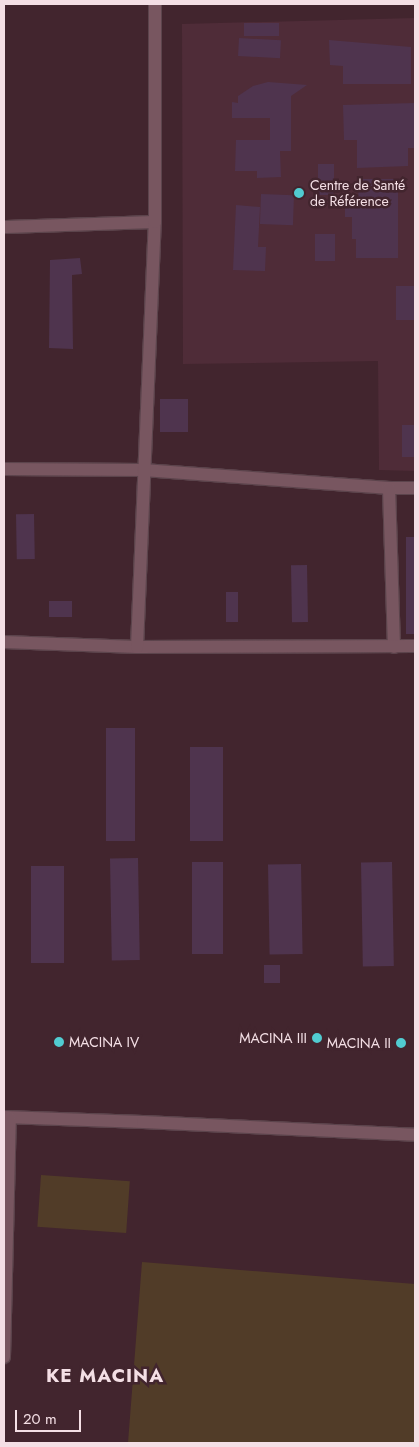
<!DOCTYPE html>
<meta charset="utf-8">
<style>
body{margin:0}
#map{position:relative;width:419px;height:1447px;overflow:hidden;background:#42252e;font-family:Jost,sans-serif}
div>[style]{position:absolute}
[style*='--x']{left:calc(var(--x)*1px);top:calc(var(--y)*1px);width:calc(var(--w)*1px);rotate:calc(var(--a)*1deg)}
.built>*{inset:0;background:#4f2c38}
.green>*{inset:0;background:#513c28;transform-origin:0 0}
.building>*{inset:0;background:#4f344e;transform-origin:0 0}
.roads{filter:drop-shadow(1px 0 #5c444c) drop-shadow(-1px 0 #5c444c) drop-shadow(0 1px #5c444c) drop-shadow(0 -1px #5c444c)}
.minor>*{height:12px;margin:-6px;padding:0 6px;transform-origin:6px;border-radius:6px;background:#785660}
.dots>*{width:14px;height:14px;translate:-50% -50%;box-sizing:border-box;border:2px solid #42252e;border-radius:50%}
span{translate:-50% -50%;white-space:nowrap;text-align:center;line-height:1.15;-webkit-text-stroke:5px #42252e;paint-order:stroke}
.poi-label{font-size:14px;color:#f4dfe5}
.left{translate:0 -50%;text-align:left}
.right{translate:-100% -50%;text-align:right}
.district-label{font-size:19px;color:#f4dfe5;font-weight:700;letter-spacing:1px}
.frame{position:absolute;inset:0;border:5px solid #f4dfe5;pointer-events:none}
.scale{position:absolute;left:15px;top:1410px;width:66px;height:22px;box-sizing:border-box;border:2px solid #f4dfe5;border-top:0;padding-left:6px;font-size:15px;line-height:18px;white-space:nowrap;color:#f4dfe5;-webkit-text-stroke:4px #42252e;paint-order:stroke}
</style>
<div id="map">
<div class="built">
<i style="clip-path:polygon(415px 18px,415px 471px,379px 470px,378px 361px,183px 364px,182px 24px)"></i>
</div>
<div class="green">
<i style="left:41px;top:1175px;width:89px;height:52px;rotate:4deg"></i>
<i style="clip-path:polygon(142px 1262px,415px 1284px,415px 1443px,128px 1443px)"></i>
</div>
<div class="building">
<i style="left:244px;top:23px;width:35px;height:13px"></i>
<i style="left:239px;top:38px;width:42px;height:18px;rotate:3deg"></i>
<i style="clip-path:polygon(329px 40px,411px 47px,411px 84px,343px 84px,343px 66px,330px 65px)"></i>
<i style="clip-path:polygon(268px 82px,307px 85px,291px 96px,291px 151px,280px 151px,281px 177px,257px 178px,257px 171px,235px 171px,236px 140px,270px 140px,270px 118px,232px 118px,232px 102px,238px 103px,238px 96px,253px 86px)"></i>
<i style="clip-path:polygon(415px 103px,415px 148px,408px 148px,408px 166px,357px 168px,357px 140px,344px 140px,343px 105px)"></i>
<i style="left:318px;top:164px;width:16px;height:31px"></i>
<i style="clip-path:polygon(359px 179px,398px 179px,398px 258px,356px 258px,356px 239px,352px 239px,352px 217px,345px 217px,345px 201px,358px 201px)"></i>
<i style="left:261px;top:194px;width:33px;height:30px;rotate:2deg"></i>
<i style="clip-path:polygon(236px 205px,260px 207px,258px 247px,266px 247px,265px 271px,233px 270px)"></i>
<i style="left:315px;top:234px;width:20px;height:27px"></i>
<i style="clip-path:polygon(80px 258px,82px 274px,72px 275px,73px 349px,49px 348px,50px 260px)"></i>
<i style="left:396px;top:286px;width:19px;height:34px"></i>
<i style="left:160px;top:399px;width:28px;height:33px"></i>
<i style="left:402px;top:425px;width:13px;height:32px"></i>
<i style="left:34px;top:514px;width:45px;height:18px;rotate:89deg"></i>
<i style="left:406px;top:537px;width:9px;height:97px"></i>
<i style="left:307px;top:565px;width:57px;height:16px;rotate:89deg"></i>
<i style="left:226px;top:592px;width:12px;height:30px"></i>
<i style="left:49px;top:601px;width:23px;height:16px"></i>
<i style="left:106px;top:728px;width:29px;height:113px"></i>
<i style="left:190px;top:747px;width:33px;height:94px"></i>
<i style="left:138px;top:858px;width:102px;height:28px;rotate:89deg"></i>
<i style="left:192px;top:862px;width:31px;height:92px"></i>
<i style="left:392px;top:862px;width:104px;height:31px;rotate:89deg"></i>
<i style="left:301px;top:864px;width:90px;height:33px;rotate:89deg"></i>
<i style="left:31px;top:866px;width:33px;height:97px"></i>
<i style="left:264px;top:965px;width:16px;height:18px"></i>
</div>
<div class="roads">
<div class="minor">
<i style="--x:4;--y:227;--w:151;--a:-1.9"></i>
<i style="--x:4;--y:469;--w:139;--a:0.4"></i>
<i style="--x:143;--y:470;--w:247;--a:4.2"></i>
<i style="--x:389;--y:488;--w:26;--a:0"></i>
<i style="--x:389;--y:488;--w:159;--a:88.2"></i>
<i style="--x:4;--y:642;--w:133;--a:2.2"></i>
<i style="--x:137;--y:647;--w:278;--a:-0.2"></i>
<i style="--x:137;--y:647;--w:425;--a:-87.6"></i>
<i style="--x:155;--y:222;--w:218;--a:-90"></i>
<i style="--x:4;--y:1117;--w:139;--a:2.1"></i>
<i style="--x:143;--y:1122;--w:272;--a:2.7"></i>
<i style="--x:4;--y:1357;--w:239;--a:-88.6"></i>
</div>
</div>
<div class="dots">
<i style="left:299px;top:193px;background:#51ccd1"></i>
<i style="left:317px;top:1038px;background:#51ccd1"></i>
<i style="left:59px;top:1042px;background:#51ccd1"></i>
<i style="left:401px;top:1043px;background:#51ccd1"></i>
</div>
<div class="poi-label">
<span class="left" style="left:310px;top:193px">Centre de Santé<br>de Référence</span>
<span class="right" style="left:307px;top:1038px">MACINA III</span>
<span class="left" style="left:69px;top:1042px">MACINA IV</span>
<span class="right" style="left:391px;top:1043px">MACINA II</span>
</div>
<div class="district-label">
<span style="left:105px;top:1376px">KE MACINA</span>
</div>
<div class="frame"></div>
<div class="scale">20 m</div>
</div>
